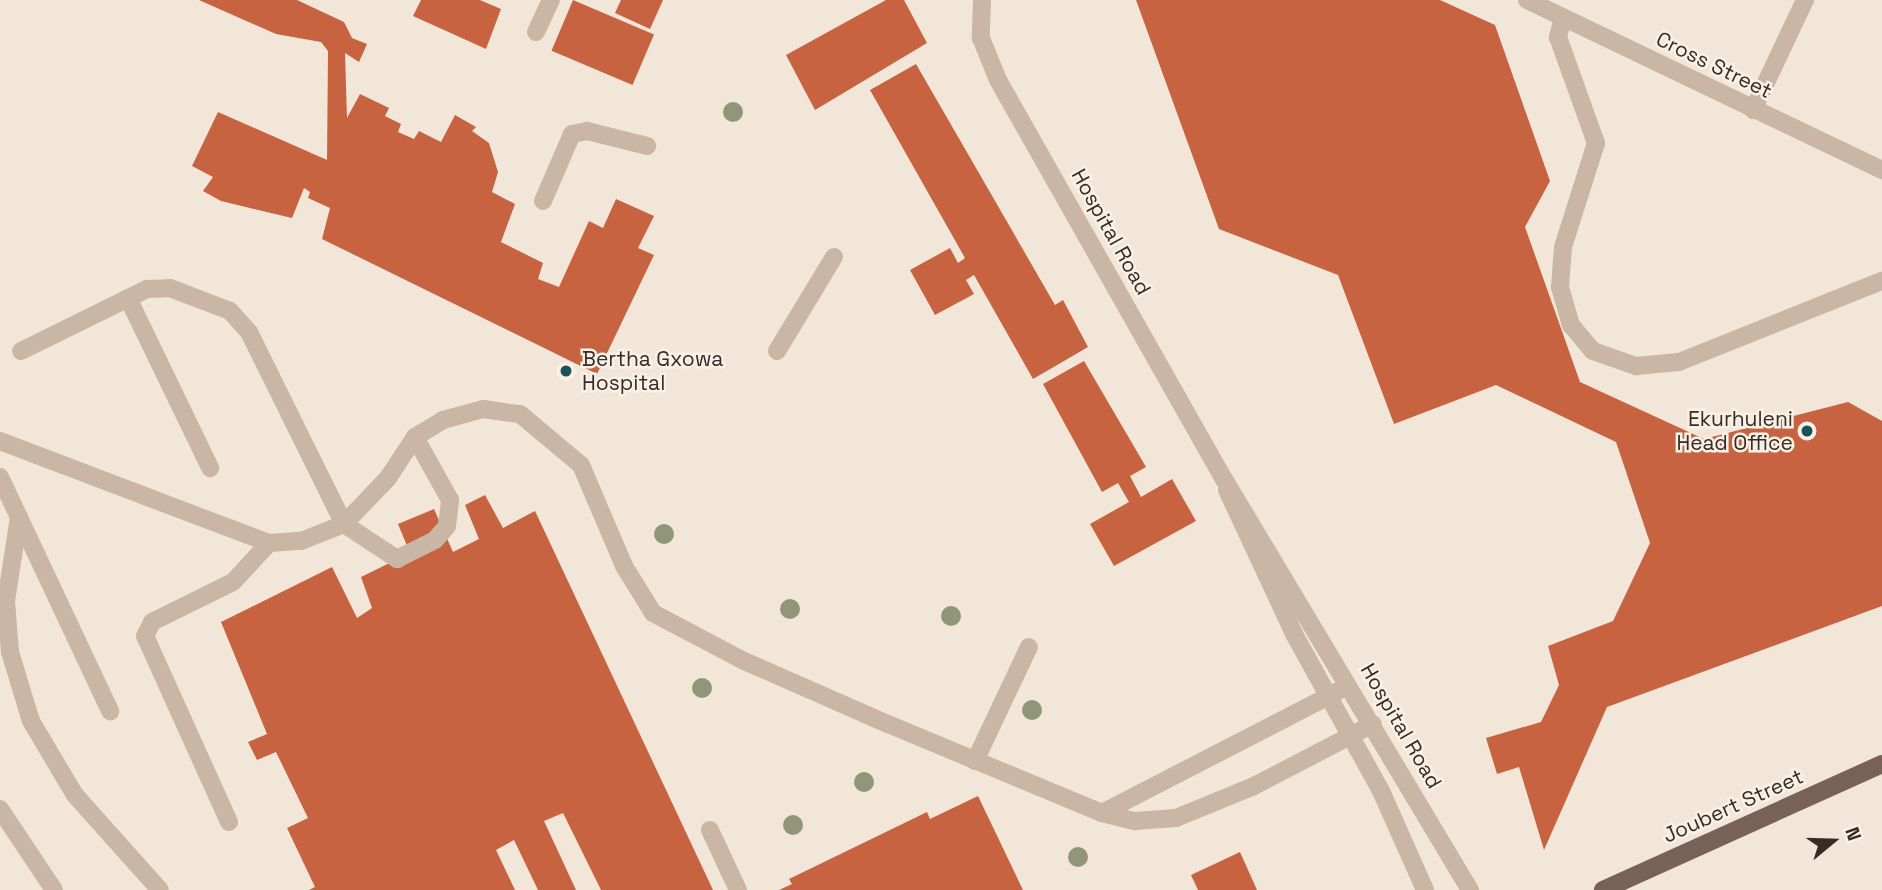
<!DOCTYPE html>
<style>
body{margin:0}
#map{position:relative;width:1882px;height:890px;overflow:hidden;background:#f2e6d9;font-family:"Space Grotesk",sans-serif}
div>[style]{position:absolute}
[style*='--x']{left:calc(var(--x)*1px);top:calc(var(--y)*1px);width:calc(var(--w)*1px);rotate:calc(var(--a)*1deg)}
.building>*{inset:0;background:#c86341;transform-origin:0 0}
.minor>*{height:18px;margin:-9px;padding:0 9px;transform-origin:9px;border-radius:9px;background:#cab6a5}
.major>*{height:18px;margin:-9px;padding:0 9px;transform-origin:9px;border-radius:9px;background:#786257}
.trees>*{width:20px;height:20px;margin:-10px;border-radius:50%;background:#929679}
.dots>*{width:19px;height:19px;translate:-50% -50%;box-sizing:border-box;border:4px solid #f9f0e6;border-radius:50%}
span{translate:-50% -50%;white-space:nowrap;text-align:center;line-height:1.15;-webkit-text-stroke:5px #f9f0e6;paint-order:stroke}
.street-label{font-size:21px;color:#362b27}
.poi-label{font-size:21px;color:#362b27}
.left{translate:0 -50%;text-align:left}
.right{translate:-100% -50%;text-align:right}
.north{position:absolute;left:1798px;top:806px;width:70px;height:70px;-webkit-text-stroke:5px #f9f0e6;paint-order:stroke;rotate:71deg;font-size:19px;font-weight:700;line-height:28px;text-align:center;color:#362b27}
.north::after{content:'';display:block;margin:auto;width:24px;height:32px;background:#362b27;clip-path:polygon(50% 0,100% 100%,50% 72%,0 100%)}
</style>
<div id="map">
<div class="building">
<i style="clip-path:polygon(199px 0,297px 0,344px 22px,352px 38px,367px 44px,359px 62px,345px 53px,347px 118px,360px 94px,389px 108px,385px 116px,401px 124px,398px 132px,414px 139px,419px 131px,441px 142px,455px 115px,476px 127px,472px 131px,489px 143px,498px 172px,492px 192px,515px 204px,501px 242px,543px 263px,538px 279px,559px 287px,589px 221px,603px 228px,616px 199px,654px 216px,638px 248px,654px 255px,597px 374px,322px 239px,330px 208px,308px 198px,310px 192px,304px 188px,292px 218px,221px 201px,203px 191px,213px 177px,192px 166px,218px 112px,327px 160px,328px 51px,321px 42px,276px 34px)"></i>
<i style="clip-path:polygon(421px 0,480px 0,501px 9px,486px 49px,413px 16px)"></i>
<i style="left:573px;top:0;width:88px;height:55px;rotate:23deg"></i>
<i style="clip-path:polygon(621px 0,663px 0,650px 29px,615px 13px)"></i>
<i style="clip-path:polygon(886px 0,904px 0,927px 43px,815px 110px,786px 55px)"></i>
<i style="clip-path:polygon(1136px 0,1440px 0,1495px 25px,1550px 181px,1525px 227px,1580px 382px,1704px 439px,1848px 402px,1882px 421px,1882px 606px,1607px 707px,1544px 850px,1519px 767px,1497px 774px,1486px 738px,1541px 722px,1559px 685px,1548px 646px,1613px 621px,1650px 543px,1616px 442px,1496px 385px,1394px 424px,1338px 275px,1219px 229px)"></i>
<i style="clip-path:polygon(916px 64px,1055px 305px,1063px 300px,1088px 347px,1033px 379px,974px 275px,966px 280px,974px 294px,935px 315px,910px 270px,950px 248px,958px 263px,965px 258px,870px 90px)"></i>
<i style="clip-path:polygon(1084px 361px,1146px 467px,1130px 476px,1141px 497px,1172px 479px,1196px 521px,1114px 566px,1090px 524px,1129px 502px,1118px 483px,1102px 492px,1043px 384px)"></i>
<i style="clip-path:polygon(485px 495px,503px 528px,535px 511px,713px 890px,601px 890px,563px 813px,544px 821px,576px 890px,538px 890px,514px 840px,496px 850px,515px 890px,309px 890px,315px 887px,287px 828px,308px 818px,276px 752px,257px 760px,248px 742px,267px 734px,221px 622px,332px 567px,357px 618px,372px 608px,361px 577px,410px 553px,398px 524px,434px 509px,453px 552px,479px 539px,465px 505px)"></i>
<i style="clip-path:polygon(978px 796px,1023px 890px,779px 890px,792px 884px,789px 879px,927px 812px,930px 819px)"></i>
<i style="clip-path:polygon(1240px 852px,1257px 890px,1198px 890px,1191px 875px)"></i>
</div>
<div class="minor">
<i style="--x:982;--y:0;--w:38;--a:92"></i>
<i style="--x:981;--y:38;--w:45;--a:68"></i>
<i style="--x:998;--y:80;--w:459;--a:60.5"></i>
<i style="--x:1224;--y:479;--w:479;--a:59.1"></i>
<i style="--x:1527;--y:0;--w:394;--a:25.6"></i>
<i style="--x:1563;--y:18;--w:20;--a:105"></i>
<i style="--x:1558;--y:37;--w:113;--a:70.3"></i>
<i style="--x:1596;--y:143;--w:109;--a:107.6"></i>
<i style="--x:1563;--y:247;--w:40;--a:94.3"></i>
<i style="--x:1560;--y:287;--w:40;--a:74"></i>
<i style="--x:1571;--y:325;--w:34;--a:50"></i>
<i style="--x:1593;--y:351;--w:46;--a:19.2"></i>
<i style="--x:1636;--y:366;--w:43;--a:-5.3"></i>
<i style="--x:1679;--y:362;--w:219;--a:-21.8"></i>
<i style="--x:536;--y:32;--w:35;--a:-65"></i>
<i style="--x:1753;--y:110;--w:122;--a:-64.7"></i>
<i style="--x:543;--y:201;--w:73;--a:-66.6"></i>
<i style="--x:572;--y:134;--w:15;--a:-11"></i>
<i style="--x:587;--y:131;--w:62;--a:14"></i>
<i style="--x:128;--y:298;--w:189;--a:64.2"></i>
<i style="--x:21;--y:351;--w:140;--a:-26.2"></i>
<i style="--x:147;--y:289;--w:23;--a:-2"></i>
<i style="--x:170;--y:288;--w:64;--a:21"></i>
<i style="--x:230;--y:311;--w:28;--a:48"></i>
<i style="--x:249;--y:332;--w:214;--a:63.7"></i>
<i style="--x:344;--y:524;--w:64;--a:33.4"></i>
<i style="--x:397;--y:559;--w:42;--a:-26.6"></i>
<i style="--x:435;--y:540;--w:18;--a:-49"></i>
<i style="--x:447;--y:526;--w:26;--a:-83"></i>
<i style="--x:450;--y:500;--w:72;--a:-119.1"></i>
<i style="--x:777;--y:351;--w:110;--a:-58.8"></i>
<i style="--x:0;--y:441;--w:288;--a:20.8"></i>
<i style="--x:269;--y:543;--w:32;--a:-4"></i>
<i style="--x:301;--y:541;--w:46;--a:-21.6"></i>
<i style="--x:344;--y:524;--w:64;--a:-46.3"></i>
<i style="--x:388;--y:478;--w:49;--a:-56.6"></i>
<i style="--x:415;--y:437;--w:33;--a:-31"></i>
<i style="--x:443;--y:420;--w:41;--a:-15.4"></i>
<i style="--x:483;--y:409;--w:37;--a:8"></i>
<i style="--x:520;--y:414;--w:80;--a:39.9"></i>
<i style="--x:581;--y:465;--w:110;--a:66.9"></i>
<i style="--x:624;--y:566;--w:55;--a:58.3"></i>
<i style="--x:653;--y:613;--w:101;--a:27.8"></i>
<i style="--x:742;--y:660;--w:159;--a:23.7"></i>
<i style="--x:888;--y:724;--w:232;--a:22.6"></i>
<i style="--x:1102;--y:813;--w:34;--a:14"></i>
<i style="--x:1135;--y:821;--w:41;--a:-4.2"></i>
<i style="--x:1176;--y:818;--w:84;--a:-22.3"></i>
<i style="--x:1254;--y:786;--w:134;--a:-27.5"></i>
<i style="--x:0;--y:477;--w:259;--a:64.8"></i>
<i style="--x:1227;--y:490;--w:159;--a:65"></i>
<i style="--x:1294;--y:634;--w:179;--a:61"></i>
<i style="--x:1381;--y:791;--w:108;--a:66"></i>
<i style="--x:19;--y:517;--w:85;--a:98.8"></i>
<i style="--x:6;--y:601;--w:51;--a:85.5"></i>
<i style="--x:10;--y:652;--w:72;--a:73.1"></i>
<i style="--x:31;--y:721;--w:86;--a:59.3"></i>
<i style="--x:75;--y:795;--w:127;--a:48.2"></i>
<i style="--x:975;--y:761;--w:126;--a:-64.7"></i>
<i style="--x:0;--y:809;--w:97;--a:56.3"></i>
<i style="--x:1102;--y:813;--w:266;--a:-27.3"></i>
<i style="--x:229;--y:822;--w:204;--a:-114.3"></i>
<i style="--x:145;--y:636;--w:16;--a:-63"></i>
<i style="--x:152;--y:622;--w:90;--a:-26.3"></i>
<i style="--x:233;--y:582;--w:53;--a:-47.3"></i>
<i style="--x:710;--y:830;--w:66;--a:65"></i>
</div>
<div class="major">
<i style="--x:1603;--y:890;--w:306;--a:-24.3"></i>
</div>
<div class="trees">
<i style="left:733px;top:112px"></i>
<i style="left:664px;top:534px"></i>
<i style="left:790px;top:609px"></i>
<i style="left:951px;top:616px"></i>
<i style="left:702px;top:688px"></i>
<i style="left:1032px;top:710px"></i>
<i style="left:864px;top:782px"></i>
<i style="left:793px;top:825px"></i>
<i style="left:1078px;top:857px"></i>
</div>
<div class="dots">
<i style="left:566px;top:371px;background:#1b5358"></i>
<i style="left:1807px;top:431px;background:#1b5358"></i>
</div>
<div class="street-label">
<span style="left:1714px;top:65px;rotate:26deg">Cross Street</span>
<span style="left:1111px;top:232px;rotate:61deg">Hospital Road</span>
<span style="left:1401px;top:726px;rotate:60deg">Hospital Road</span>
<span style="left:1733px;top:806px;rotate:-24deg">Joubert Street</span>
</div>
<div class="poi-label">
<span class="left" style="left:582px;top:371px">Bertha Gxowa<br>Hospital</span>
<span class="right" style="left:1793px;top:431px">Ekurhuleni<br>Head Office</span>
</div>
<div class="north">N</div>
</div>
